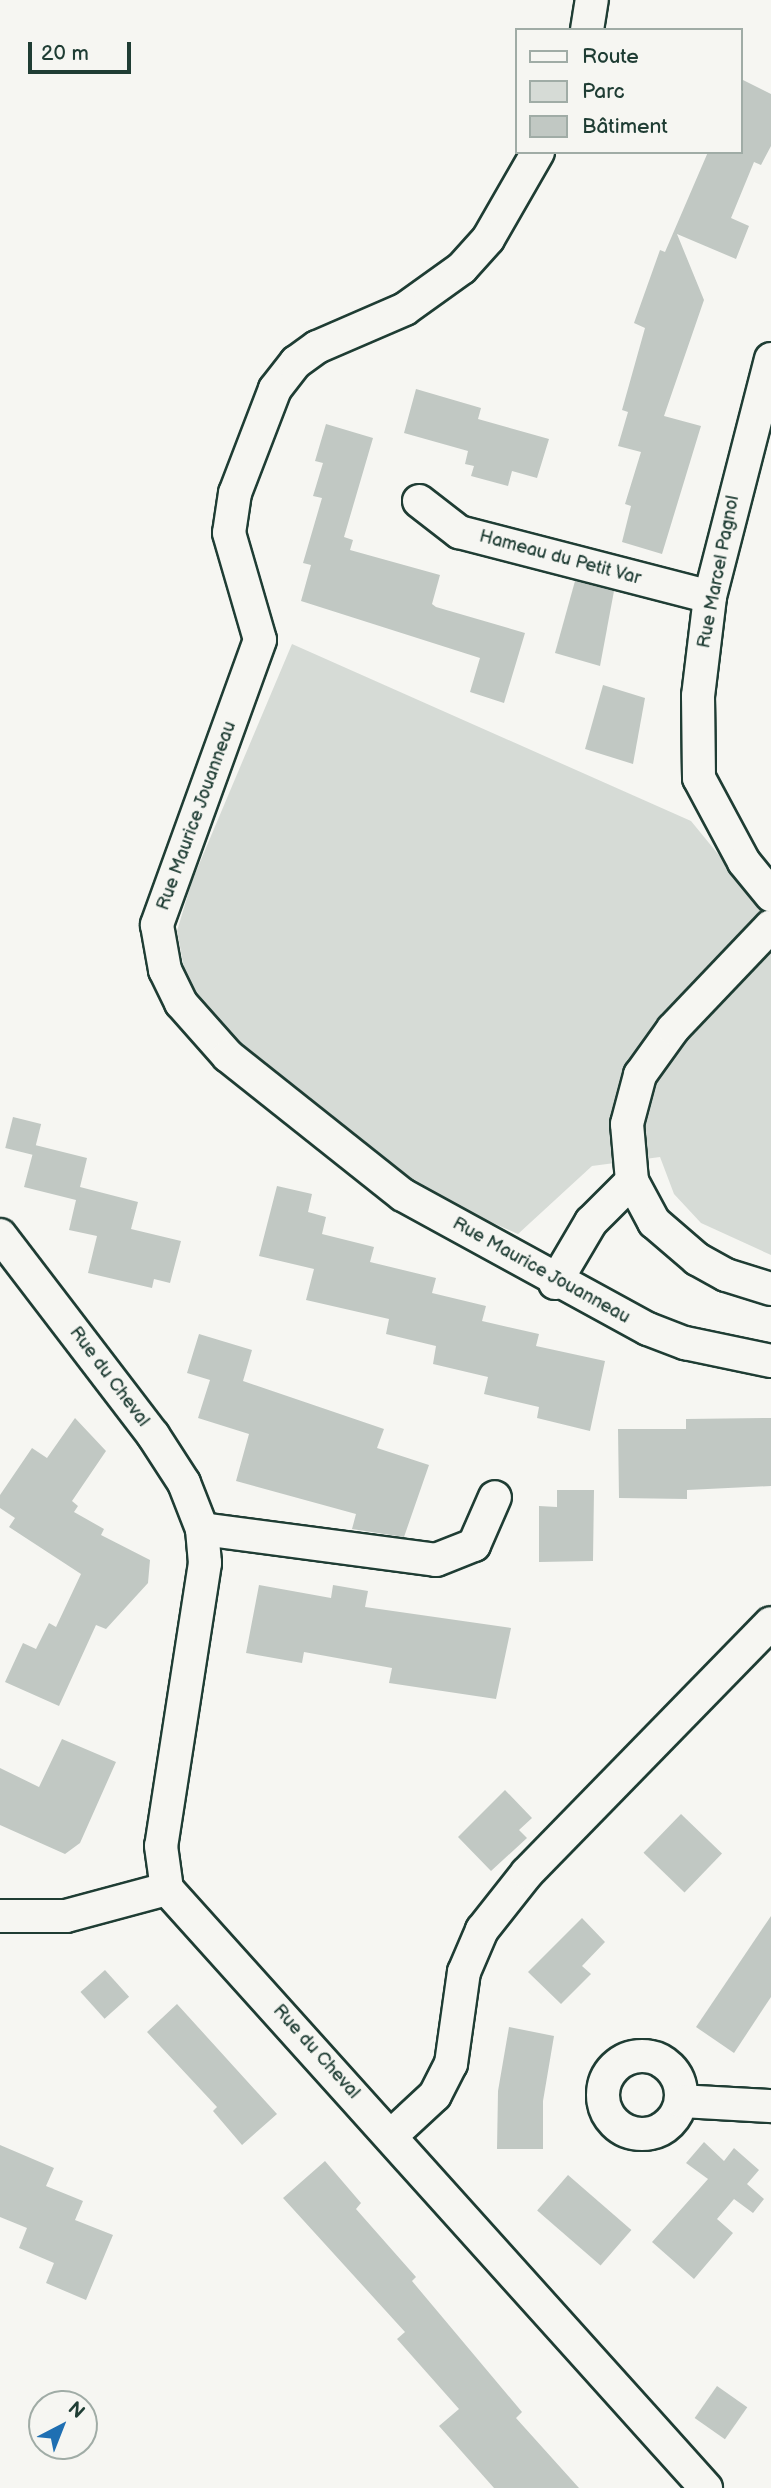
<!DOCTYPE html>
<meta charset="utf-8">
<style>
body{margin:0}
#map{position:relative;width:771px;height:2488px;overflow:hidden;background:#f6f6f2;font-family:"Balsamiq Sans",sans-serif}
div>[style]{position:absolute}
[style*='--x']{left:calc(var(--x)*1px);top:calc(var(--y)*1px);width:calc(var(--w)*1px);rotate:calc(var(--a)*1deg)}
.green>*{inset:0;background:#d6dbd6}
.building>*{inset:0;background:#c1c8c3;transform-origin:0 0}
.roads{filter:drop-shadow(2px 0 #1f3d34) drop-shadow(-2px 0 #1f3d34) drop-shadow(0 2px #1f3d34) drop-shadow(0 -2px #1f3d34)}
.minor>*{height:32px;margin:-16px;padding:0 16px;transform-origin:16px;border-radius:16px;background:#f6f6f2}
.minor>.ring{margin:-16px;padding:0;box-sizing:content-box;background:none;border:32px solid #f6f6f2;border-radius:50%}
span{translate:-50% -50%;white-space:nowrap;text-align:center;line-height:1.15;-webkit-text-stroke:5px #f6f6f2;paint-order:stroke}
.street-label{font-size:18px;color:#1f3d34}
.legend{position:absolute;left:515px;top:28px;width:228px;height:126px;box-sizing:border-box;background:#f6f6f2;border:2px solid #a0aca6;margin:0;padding:9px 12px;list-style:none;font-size:21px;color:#1f3d34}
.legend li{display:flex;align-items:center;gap:14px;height:35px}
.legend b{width:35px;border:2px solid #a0aca6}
.north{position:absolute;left:28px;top:2390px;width:70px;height:70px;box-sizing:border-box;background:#f6f6f2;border:2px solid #a0aca6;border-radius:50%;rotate:42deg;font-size:19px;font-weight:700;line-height:28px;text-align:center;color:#1f3d34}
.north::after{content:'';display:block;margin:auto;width:24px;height:32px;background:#1f6fb2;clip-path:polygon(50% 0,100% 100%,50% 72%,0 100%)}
.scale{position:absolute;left:28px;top:42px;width:103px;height:32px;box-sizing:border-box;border:4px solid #1f3d34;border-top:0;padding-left:9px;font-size:21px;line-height:24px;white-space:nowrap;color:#1f3d34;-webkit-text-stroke:5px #f6f6f2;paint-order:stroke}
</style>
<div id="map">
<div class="green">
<i style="clip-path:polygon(292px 644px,691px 821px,740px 881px,771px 885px,771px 1255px,701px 1223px,674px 1194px,660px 1157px,592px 1166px,518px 1234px,412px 1187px,245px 1055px,200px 1005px,185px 973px,177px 931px,192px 881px)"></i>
</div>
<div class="building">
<i style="clip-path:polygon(741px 79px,771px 94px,771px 146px,761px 165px,754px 162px,731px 218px,749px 226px,736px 259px,677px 234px,704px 300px,664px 416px,701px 426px,662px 554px,622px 542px,631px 506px,625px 504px,641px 452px,618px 446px,628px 412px,622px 410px,645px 328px,634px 323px,660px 250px,665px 252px,708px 152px,741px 152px)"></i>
<i style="clip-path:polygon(416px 389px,481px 408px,478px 419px,549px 439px,537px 478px,512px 471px,508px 486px,471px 476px,474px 466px,465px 464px,468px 451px,404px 433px)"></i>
<i style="clip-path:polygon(326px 424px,373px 438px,344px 537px,353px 540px,350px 550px,440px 575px,432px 604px,436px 607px,525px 633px,504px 703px,470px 692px,480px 658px,301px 601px,311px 565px,303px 563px,322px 498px,313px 496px,323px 463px,315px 461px)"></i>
<i style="clip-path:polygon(575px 581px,614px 591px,600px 666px,555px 653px)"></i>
<i style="clip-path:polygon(603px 685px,645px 698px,633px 764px,585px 749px)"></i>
<i style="left:13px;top:1117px;width:29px;height:32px;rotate:14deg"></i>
<i style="clip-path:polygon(35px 1145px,87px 1158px,80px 1187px,138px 1202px,131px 1229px,181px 1241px,170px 1283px,154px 1279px,152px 1288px,88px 1273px,97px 1236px,69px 1230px,76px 1200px,24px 1187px)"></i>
<i style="clip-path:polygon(277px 1186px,312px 1194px,308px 1212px,326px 1217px,322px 1234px,374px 1247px,370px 1262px,436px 1278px,432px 1293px,486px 1306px,482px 1321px,539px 1334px,536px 1346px,605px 1361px,590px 1431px,537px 1418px,539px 1407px,484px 1394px,488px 1377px,433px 1364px,436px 1346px,386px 1334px,389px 1319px,306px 1300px,314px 1269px,259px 1256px)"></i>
<i style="clip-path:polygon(199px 1334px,252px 1350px,243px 1381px,384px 1429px,377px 1448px,429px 1465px,404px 1537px,352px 1529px,356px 1514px,236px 1481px,249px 1434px,198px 1418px,210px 1380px,187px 1373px)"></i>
<i style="clip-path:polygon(75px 1418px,106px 1451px,72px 1501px,78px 1506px,74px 1512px,104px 1529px,101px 1535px,150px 1560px,148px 1583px,106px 1629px,96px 1625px,59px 1706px,5px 1682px,23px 1643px,36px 1649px,49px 1623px,56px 1627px,81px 1574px,9px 1527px,15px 1518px,0 1508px,0 1495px,32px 1448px,47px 1458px)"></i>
<i style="clip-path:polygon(771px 1418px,771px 1486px,687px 1490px,687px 1499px,619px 1498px,618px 1429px,686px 1429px,686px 1419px)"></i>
<i style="clip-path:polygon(557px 1490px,594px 1490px,593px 1561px,539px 1562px,539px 1506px,557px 1507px)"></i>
<i style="clip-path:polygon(259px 1585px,331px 1598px,333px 1585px,368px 1591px,365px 1607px,511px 1628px,496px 1699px,389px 1683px,392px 1668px,304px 1652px,302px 1663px,246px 1653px)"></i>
<i style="clip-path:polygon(62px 1739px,116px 1762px,80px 1843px,65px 1854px,0 1825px,0 1768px,39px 1787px)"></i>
<i style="clip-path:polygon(505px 1790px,532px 1818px,519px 1830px,527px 1838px,491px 1871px,458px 1837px)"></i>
<i style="left:681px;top:1814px;width:57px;height:54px;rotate:44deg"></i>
<i style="clip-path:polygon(771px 1916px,771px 1997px,734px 2053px,696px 2027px)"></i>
<i style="clip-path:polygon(582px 1918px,605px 1942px,582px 1966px,591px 1974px,561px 2004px,528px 1972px)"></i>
<i style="left:105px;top:1970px;width:36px;height:33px;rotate:48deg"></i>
<i style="clip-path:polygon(177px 2004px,277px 2114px,242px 2145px,213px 2111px,217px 2107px,147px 2032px)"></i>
<i style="clip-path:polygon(509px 2027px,554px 2036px,543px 2101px,543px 2149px,497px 2149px,498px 2091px)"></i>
<i style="clip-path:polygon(704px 2142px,724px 2161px,734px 2148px,759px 2170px,747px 2184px,764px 2199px,753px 2213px,734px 2199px,717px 2219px,733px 2233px,694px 2279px,652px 2242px,708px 2179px,686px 2163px)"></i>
<i style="clip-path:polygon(0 2145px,54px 2168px,46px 2186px,83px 2201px,75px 2220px,113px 2235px,86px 2300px,46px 2283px,54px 2263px,19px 2248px,27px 2228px,0 2217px)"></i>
<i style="clip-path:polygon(325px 2161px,361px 2203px,356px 2209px,416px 2277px,412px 2281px,522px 2412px,516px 2418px,579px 2488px,494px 2488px,439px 2426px,459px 2409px,397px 2339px,405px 2332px,283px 2198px)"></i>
<i style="left:568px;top:2175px;width:84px;height:47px;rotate:41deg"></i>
<i style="left:717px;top:2386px;width:37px;height:39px;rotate:35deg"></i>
</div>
<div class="roads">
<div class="minor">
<i style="--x:587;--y:30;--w:30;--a:-81"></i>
<i style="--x:538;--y:152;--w:100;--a:119.9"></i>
<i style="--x:488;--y:239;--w:39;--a:132"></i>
<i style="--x:462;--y:268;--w:70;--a:144.3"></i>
<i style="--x:405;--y:309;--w:96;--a:156.6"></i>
<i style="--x:317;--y:347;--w:26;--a:144"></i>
<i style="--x:296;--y:362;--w:34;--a:128"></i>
<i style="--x:275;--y:389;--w:111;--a:111"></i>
<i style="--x:235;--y:493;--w:40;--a:98.5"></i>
<i style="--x:229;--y:533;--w:111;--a:73.8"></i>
<i style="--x:260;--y:640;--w:303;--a:109.9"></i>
<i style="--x:157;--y:925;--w:46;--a:79.9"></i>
<i style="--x:165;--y:970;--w:37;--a:64"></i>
<i style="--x:181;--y:1003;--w:71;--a:48.4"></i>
<i style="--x:228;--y:1056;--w:223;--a:38.5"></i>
<i style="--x:403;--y:1195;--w:279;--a:28.7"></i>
<i style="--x:648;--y:1329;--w:40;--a:21"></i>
<i style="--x:685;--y:1343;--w:88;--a:11.8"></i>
<i style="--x:771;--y:359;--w:246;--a:104.4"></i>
<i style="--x:710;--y:597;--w:100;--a:96.9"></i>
<i style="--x:698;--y:696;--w:82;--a:89.3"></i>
<i style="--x:699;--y:778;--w:95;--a:61.8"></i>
<i style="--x:744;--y:862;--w:43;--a:50.7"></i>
<i style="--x:419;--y:501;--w:51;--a:37.8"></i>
<i style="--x:459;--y:532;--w:259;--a:14.5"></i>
<i style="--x:632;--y:1181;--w:47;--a:61.8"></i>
<i style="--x:654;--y:1222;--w:57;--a:40.7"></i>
<i style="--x:697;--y:1259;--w:33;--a:29"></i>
<i style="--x:726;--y:1275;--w:47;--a:17.3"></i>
<i style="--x:0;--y:1235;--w:252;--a:52.6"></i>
<i style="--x:153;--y:1435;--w:57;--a:57.1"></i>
<i style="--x:184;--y:1483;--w:49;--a:68.6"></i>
<i style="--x:202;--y:1529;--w:34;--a:85"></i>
<i style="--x:205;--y:1563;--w:286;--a:98.8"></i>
<i style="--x:161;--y:1846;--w:43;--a:82.1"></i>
<i style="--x:167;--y:1889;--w:806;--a:48.02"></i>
<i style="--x:555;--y:1283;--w:71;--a:-59.5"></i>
<i style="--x:591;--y:1222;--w:58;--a:-45"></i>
<i style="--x:632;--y:1181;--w:57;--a:-95"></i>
<i style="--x:627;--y:1124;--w:51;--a:-75.1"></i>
<i style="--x:640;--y:1075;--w:57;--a:-54.3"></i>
<i style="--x:673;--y:1029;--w:142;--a:-46.4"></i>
<i style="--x:202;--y:1529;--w:236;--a:7.5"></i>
<i style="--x:436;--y:1560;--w:41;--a:-21.5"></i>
<i style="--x:474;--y:1545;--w:52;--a:-66.4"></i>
<i style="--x:0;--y:1916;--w:66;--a:0"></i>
<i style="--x:66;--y:1916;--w:105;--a:-15"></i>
<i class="ring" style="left:603px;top:2056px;width:46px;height:46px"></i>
<i style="--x:681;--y:2101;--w:90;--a:3.2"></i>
<i style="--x:393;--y:2134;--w:57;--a:-42.9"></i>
<i style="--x:435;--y:2095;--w:35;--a:-63"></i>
<i style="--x:451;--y:2064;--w:93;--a:-82"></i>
<i style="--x:464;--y:1972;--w:46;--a:-66.8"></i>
<i style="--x:482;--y:1930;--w:73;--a:-51.7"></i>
<i style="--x:527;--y:1873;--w:349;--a:-45.7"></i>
</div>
</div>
<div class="street-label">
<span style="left:560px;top:558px;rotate:15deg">Hameau du Petit Var</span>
<span style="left:719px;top:572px;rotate:-79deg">Rue Marcel Pagnol</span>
<span style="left:197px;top:816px;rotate:-70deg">Rue Maurice Jouanneau</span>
<span style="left:541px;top:1271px;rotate:29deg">Rue Maurice Jouanneau</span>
<span style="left:109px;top:1377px;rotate:53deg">Rue du Cheval</span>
<span style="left:316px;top:2052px;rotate:48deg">Rue du Cheval</span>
</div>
<ul class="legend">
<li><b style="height:9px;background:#f6f6f2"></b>Route</li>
<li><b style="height:19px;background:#d6dbd6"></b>Parc</li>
<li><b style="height:19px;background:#c1c8c3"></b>Bâtiment</li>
</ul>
<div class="north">N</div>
<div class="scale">20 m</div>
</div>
